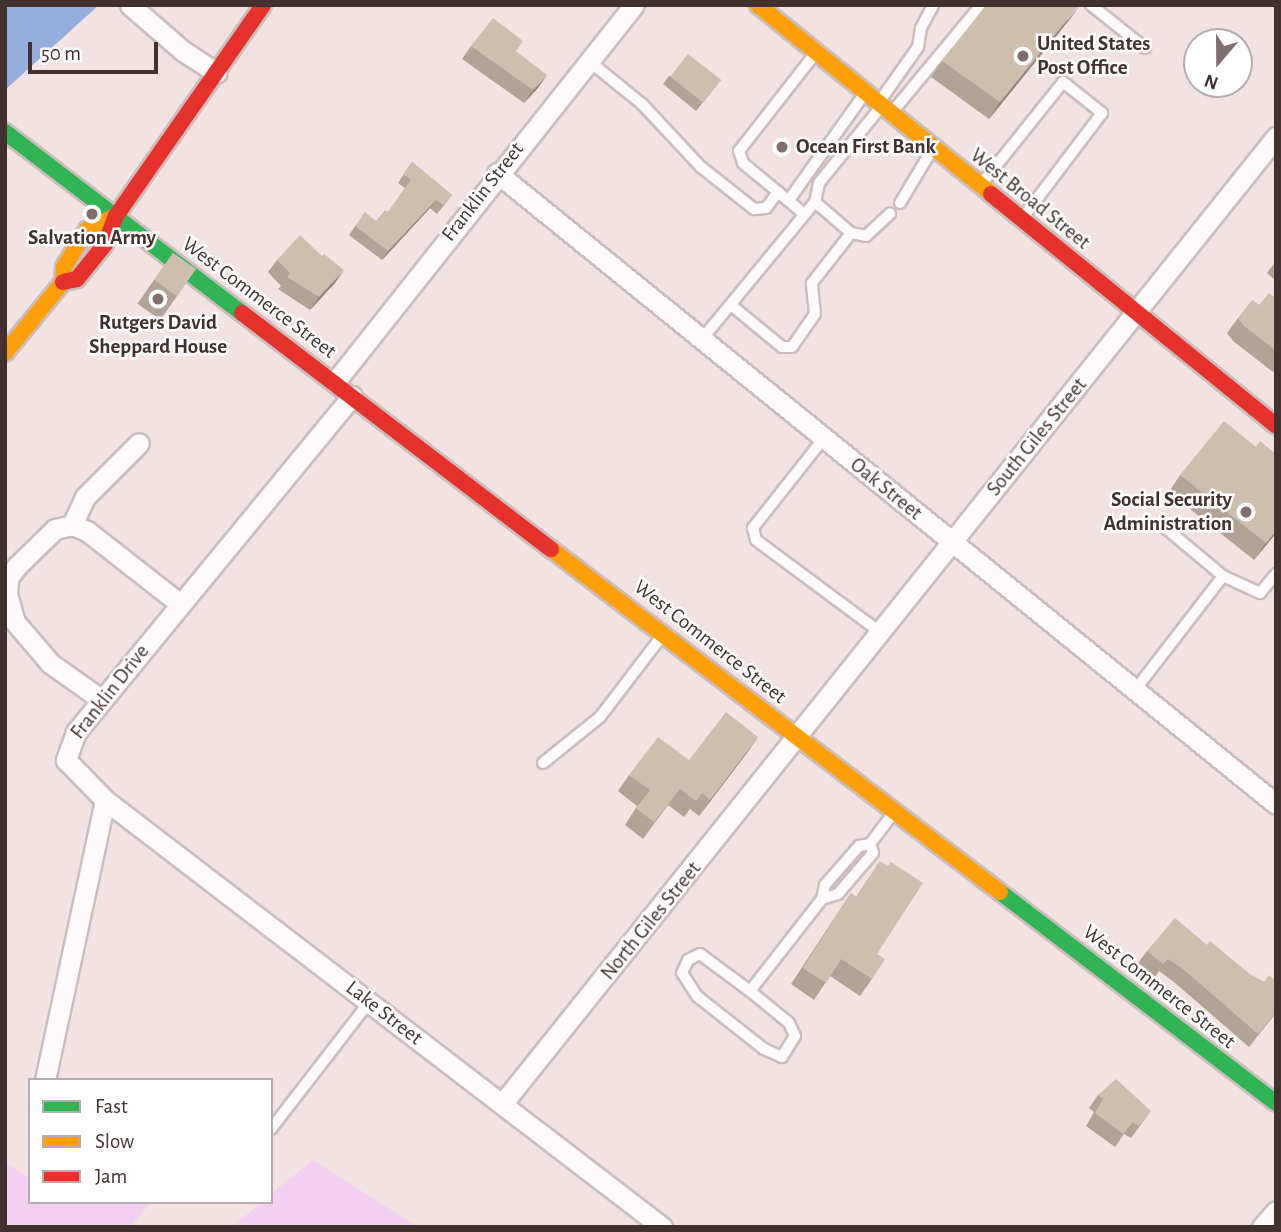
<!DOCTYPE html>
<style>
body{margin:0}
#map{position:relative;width:1281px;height:1232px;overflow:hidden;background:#f2e2e2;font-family:"Alegreya Sans",sans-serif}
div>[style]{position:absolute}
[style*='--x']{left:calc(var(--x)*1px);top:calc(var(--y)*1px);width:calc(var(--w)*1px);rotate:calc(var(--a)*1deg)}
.green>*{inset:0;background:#f3cff2}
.water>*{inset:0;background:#96aedd}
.roads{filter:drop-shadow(2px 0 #ccbdbd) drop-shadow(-2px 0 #ccbdbd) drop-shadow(0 2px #ccbdbd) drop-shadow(0 -2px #ccbdbd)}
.lane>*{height:10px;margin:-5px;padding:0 5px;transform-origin:5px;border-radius:5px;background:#fdfbfb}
.street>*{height:19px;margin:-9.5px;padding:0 9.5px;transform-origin:9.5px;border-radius:9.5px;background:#fdfbfb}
.fast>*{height:16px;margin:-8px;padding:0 8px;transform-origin:8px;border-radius:8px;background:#30b455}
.slow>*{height:16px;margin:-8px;padding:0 8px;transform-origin:8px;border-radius:8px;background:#ff9f0a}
.jam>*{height:16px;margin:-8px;padding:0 8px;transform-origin:8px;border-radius:8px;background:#e5322d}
.wall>*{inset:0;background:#b1a396;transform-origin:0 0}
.shaded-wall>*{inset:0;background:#90857a}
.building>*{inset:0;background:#cebeae;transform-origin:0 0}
.dots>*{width:19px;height:19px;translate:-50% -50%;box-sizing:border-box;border:4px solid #fff;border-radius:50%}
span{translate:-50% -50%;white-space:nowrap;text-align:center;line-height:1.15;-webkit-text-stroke:5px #fff;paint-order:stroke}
.poi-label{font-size:21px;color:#433130;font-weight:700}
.left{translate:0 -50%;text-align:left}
.right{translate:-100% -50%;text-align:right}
.street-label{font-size:21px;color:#433130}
.frame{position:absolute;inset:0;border:7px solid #433130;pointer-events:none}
.legend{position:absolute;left:28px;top:1078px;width:245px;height:126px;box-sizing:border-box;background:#fff;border:2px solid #b4adac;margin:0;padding:9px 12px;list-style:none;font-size:21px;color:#433130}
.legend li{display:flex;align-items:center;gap:14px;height:35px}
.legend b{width:35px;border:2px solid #b4adac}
.north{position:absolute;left:1183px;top:28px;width:70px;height:70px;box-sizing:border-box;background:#fff;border:2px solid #b4adac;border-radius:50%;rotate:200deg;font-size:19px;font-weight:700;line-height:28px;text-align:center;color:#433130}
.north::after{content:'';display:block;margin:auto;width:24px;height:32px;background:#806f6e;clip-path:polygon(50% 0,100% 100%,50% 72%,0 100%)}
.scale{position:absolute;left:28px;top:42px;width:130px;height:32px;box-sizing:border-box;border:4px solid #433130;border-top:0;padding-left:9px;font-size:21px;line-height:24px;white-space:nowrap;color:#433130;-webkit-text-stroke:5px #fff;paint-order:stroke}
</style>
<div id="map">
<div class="green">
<i style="clip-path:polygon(313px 1160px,418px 1227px,232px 1227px,262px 1202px,271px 1202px,271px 1194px)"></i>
<i style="clip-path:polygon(5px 1162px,30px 1179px,30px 1202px,151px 1202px,131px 1227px,5px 1227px)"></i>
</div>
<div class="water">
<i style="clip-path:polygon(5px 5px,99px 5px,5px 90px)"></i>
</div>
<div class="roads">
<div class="lane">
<i style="--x:1091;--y:5;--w:69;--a:38.5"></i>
<i style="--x:589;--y:61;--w:68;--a:39.1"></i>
<i style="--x:642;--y:104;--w:86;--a:46.9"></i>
<i style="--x:701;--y:167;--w:68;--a:38.4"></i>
<i style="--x:754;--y:209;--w:12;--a:-5"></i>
<i style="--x:766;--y:208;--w:20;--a:-53"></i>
<i style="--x:778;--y:192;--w:34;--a:40"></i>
<i style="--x:882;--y:98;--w:62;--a:-54.8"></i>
<i style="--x:918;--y:47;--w:19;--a:-81"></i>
<i style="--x:921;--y:28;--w:26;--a:-62"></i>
<i style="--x:894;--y:110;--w:136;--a:-50.4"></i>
<i style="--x:983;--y:182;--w:128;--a:-51.3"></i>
<i style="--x:1063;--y:82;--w:50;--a:38.5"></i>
<i style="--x:1102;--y:113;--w:129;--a:127.1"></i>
<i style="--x:778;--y:192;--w:45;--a:-140.4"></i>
<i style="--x:743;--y:163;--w:13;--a:-108"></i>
<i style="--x:739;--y:151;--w:122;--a:-52"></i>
<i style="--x:789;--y:200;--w:128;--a:-54.6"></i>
<i style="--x:815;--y:202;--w:48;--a:40.7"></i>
<i style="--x:851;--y:233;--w:15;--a:11"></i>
<i style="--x:866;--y:236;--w:33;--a:-43"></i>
<i style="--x:900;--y:203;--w:58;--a:-59"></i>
<i style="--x:731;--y:305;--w:66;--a:39.5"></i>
<i style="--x:782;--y:347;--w:10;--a:0"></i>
<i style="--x:792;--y:347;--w:40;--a:-55.1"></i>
<i style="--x:815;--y:314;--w:31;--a:-96"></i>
<i style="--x:812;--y:283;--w:63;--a:-52"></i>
<i style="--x:702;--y:339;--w:178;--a:-50.5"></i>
<i style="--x:815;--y:202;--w:19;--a:-78"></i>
<i style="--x:819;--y:183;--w:97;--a:-50.9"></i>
<i style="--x:824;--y:438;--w:115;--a:128.3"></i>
<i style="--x:753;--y:528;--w:12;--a:76"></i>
<i style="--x:756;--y:540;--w:156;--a:36.6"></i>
<i style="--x:1162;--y:525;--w:80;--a:39.9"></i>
<i style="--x:1135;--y:690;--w:144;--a:-52.3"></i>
<i style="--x:1223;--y:576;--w:41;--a:24.7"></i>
<i style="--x:1260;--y:593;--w:25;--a:-50"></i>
<i style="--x:543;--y:763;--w:73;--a:-38.9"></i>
<i style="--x:600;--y:717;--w:102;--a:-52.6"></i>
<i style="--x:870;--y:844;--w:9;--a:72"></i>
<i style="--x:873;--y:853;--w:54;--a:130.5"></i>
<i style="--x:838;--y:894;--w:17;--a:163"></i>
<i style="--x:822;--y:899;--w:14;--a:-78"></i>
<i style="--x:825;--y:885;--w:52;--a:-48.9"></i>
<i style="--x:859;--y:846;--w:11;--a:-10"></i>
<i style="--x:870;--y:844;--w:38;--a:-53"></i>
<i style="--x:750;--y:991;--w:50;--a:39.4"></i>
<i style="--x:789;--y:1023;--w:14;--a:65"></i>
<i style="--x:795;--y:1036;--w:25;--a:122"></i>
<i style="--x:782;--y:1057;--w:20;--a:-156"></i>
<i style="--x:764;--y:1049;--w:85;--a:-141.7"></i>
<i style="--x:697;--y:996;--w:27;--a:-123"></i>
<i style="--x:682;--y:973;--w:14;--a:-65"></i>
<i style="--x:688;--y:960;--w:13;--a:-27"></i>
<i style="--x:700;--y:954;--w:62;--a:36.5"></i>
<i style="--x:750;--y:991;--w:117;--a:-52"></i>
<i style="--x:271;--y:1129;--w:160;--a:-52.3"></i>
</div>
<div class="street">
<i style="--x:130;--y:5;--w:70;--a:41"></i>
<i style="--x:183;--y:51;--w:40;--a:32.9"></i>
<i style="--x:497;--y:173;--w:1002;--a:39.01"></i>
<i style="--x:335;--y:382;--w:481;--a:-51.6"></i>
<i style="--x:352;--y:396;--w:435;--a:129.4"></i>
<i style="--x:76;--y:732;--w:30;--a:110"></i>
<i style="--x:66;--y:760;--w:56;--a:45.7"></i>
<i style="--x:105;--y:800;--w:702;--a:37.47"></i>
<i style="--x:72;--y:525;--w:31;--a:-65"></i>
<i style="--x:85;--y:497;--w:76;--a:-45"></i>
<i style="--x:102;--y:700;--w:64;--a:-144.6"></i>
<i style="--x:50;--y:663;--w:54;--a:-130.5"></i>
<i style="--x:15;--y:622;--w:29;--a:-106"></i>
<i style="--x:7;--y:594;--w:16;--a:-86"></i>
<i style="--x:8;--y:578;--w:15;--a:-53"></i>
<i style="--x:17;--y:566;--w:53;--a:-44.2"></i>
<i style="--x:55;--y:529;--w:17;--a:-13"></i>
<i style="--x:72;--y:525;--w:16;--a:22"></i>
<i style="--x:87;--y:531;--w:118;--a:38.1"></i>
<i style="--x:45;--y:1080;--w:286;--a:-77.9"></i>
<i style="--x:502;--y:1104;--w:1239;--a:-51.33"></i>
<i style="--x:1262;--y:1227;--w:21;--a:-49"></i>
</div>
<div class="fast">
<i style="--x:5;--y:132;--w:298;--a:37.4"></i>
<i style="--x:1000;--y:892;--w:347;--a:37.4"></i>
</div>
<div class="slow">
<i style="--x:758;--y:5;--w:300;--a:39"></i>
<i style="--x:5;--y:353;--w:92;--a:-50.8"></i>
<i style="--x:63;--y:282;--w:15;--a:-86"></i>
<i style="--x:64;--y:267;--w:44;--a:-58.1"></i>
<i style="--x:87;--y:230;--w:32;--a:-26"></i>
<i style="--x:551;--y:549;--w:565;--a:37.38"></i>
</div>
<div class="jam">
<i style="--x:991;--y:194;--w:367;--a:39.1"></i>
<i style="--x:63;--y:282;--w:14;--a:-12"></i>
<i style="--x:77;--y:279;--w:45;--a:-51.3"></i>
<i style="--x:105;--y:244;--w:30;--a:-69"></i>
<i style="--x:116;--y:216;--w:257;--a:-55.1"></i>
<i style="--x:242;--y:313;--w:389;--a:37.4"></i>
</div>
</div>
<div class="wall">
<i style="clip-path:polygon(1070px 19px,989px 119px,931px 77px,942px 61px)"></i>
<i style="clip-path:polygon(471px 46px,516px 51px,538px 88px,524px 103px,462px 59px)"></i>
<i style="clip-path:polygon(669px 76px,721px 80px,696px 111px,663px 84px)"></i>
<i style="clip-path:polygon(412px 162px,452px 195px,437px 214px,430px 208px,382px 260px,349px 235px,355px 226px,376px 221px,388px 212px,405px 188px,398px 183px)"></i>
<i style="left:173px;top:253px;width:28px;height:62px;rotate:35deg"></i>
<i style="clip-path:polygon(277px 260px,335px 283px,310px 310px,278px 289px,281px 286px,268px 272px)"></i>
<i style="clip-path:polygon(1276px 261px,1276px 281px,1267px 273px)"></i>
<i style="clip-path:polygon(1276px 298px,1276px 368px,1273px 372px,1233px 341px,1227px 333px,1238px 318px,1259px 305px)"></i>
<i style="clip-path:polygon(1180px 475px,1276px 533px,1254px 560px,1169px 492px)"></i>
<i style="clip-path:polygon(758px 737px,699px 816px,690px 809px,684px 817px,668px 805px,643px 839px,625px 825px,637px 806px,618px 791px,629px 775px,689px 760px)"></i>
<i style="clip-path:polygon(880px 861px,877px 954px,872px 979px,860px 996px,830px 976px,814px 1000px,791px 984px,851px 893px,856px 897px)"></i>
<i style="clip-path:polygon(1207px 945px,1251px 975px,1264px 982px,1276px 981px,1276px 1013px,1249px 1047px,1174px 982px,1159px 971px,1155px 977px,1138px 963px,1147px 951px)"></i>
<i style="clip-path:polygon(1098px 1095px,1151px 1111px,1131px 1138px,1124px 1134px,1115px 1147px,1086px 1126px,1094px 1112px,1089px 1108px)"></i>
</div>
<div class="shaded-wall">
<i style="clip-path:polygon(1080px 5px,1070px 19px,989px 119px,1000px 102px)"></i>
<i style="clip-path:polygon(547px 75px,538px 88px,524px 103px,533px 90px)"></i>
<i style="clip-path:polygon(436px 200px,430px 208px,382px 260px,388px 251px)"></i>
<i style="clip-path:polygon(344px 270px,335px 283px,310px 310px,319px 297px)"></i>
<i style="clip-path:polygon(1276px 531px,1276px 533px,1254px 560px,1266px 543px)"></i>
<i style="clip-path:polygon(758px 737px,747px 753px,699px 816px,710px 800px)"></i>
</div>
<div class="building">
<i style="clip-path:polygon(986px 5px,1079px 5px,1000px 102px,942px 61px)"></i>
<i style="clip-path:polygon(493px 18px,523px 41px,516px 51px,547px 75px,533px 90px,471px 46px)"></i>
<i style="left:688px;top:54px;width:42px;height:29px;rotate:38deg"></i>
<i style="clip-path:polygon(412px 162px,452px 195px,443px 205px,436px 200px,388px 251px,355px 226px,365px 212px,376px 221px,385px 210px,388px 212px,411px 180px,403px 174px)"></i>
<i style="clip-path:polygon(300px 235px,322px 256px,324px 254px,344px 270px,319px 297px,287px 277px,290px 273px,277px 260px)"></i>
<i style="left:173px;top:253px;width:28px;height:33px;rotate:35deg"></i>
<i style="clip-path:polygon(1269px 293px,1276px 298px,1276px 351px,1244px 326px,1238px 318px,1252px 300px,1259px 305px)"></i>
<i style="clip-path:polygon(1224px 421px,1256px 447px,1260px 441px,1276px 454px,1276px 531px,1266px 543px,1180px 475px)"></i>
<i style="clip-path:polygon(726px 712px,758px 737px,710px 800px,702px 793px,696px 801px,680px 789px,654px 822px,636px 808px,650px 790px,629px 775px,658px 737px,689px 760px)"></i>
<i style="clip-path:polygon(880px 861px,888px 866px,891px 862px,923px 883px,877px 954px,885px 959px,872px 979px,841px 959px,826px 983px,803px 968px,851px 893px,856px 897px)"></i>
<i style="clip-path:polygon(1175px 918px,1207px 945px,1210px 941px,1251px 975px,1264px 982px,1269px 975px,1276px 981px,1276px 1012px,1258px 1034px,1183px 969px,1168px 959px,1163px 964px,1147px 951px)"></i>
<i style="clip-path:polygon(1116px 1079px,1151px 1111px,1139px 1126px,1133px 1122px,1123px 1134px,1095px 1113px,1103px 1099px,1098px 1095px)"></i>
</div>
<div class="dots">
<i style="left:1023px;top:56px;background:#806f6e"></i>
<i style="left:782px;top:147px;background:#806f6e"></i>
<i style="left:92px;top:214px;background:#806f6e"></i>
<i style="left:158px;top:299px;background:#806f6e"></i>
<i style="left:1246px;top:512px;background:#806f6e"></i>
</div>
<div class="poi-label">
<span class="left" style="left:1037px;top:56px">United States<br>Post Office</span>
<span class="left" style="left:796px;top:147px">Ocean First Bank</span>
<span style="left:92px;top:238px">Salvation Army</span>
<span style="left:158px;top:335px">Rutgers David<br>Sheppard House</span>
<span class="right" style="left:1232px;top:512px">Social Security<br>Administration</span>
</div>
<div class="street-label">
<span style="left:483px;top:192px;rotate:-52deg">Franklin Street</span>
<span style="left:1030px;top:199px;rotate:39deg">West Broad Street</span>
<span style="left:259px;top:298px;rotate:37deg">West Commerce Street</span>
<span style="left:1037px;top:437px;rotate:-51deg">South Giles Street</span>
<span style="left:886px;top:489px;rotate:39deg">Oak Street</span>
<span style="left:710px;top:642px;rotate:38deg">West Commerce Street</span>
<span style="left:110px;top:692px;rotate:-52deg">Franklin Drive</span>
<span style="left:651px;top:921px;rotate:-51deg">North Giles Street</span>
<span style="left:1159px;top:987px;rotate:38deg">West Commerce Street</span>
<span style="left:384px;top:1013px;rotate:38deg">Lake Street</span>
</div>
<div class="frame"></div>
<ul class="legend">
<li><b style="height:9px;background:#30b455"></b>Fast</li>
<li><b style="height:9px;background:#ff9f0a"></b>Slow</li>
<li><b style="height:9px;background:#e5322d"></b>Jam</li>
</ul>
<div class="north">N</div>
<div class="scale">50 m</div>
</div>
